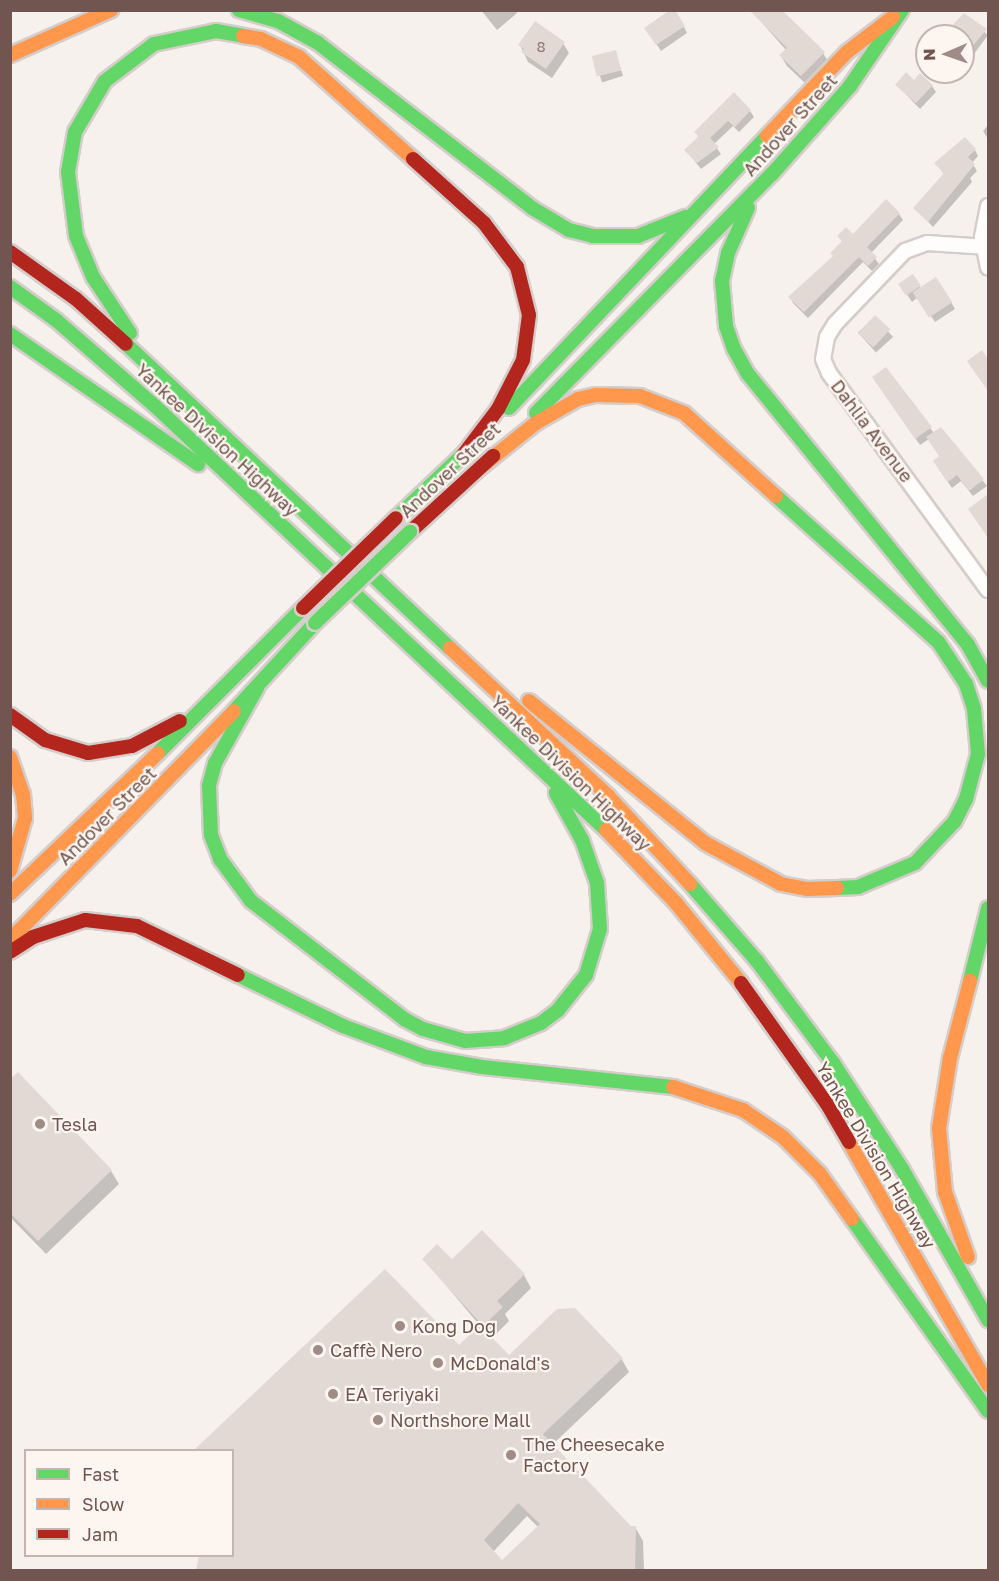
<!DOCTYPE html>
<meta charset="utf-8">
<style>
body{margin:0}
#map{position:relative;width:999px;height:1581px;overflow:hidden;background:#f6f1ed;font-family:"Golos Text",sans-serif}
div>[style]{position:absolute}
[style*='--x']{left:calc(var(--x)*1px);top:calc(var(--y)*1px);width:calc(var(--w)*1px);rotate:calc(var(--a)*1deg)}
.shadow>*{inset:0;background:#0003;transform-origin:0 0}
.building>*{inset:0;background:#e2d9d5;transform-origin:0 0}
.roads{filter:drop-shadow(2px 0 #d5cdca) drop-shadow(-2px 0 #d5cdca) drop-shadow(0 2px #d5cdca) drop-shadow(0 -2px #d5cdca)}
.street>*{height:14px;margin:-7px;padding:0 7px;transform-origin:7px;border-radius:7px;background:#fefdfc}
.fast>*{height:14px;margin:-7px;padding:0 7px;transform-origin:7px;border-radius:7px;background:#63d668}
.slow>*{height:14px;margin:-7px;padding:0 7px;transform-origin:7px;border-radius:7px;background:#ff974d}
.jam>*{height:14px;margin:-7px;padding:0 7px;transform-origin:7px;border-radius:7px;background:#b3261e}
.bridges{filter:drop-shadow(2px 0 #d7cecc) drop-shadow(-2px 0 #d7cecc) drop-shadow(0 2px #d7cecc) drop-shadow(0 -2px #d7cecc)}
.fast-bridge>*{height:14px;margin:-7px;padding:0 7px;transform-origin:7px;border-radius:7px;background:#63d668}
.jam-bridge>*{height:14px;margin:-7px;padding:0 7px;transform-origin:7px;border-radius:7px;background:#b3261e}
.dots>*{width:16px;height:16px;translate:-50% -50%;box-sizing:border-box;border:3px solid #fdf5ef;border-radius:50%}
span{translate:-50% -50%;white-space:nowrap;text-align:center;line-height:1.15;-webkit-text-stroke:4.5px #fdf5ef;paint-order:stroke}
.number-label{font-size:15px;color:#8f7874}
.number-label span{-webkit-text-stroke-width:0}
.street-label{font-size:18px;color:#715550}
.poi-label{font-size:18px;color:#715550}
.left{translate:0 -50%;text-align:left}
.frame{position:absolute;inset:0;border:12px solid #715550;pointer-events:none}
.legend{position:absolute;left:24px;top:1449px;width:210px;height:108px;box-sizing:border-box;background:#fdf5ef;border:2px solid #c5b5af;margin:0;padding:8px 10px;list-style:none;font-size:18px;color:#715550}
.legend li{display:flex;align-items:center;gap:12px;height:30px}
.legend b{width:30px;border:2px solid #c5b5af}
.north{position:absolute;left:915px;top:24px;width:60px;height:60px;box-sizing:border-box;background:#fdf5ef;border:2px solid #c5b5af;border-radius:50%;rotate:268deg;font-size:16px;font-weight:700;line-height:24px;text-align:center;color:#715550}
.north::after{content:'';display:block;margin:auto;width:21px;height:27px;background:#a08c87;clip-path:polygon(50% 0,100% 100%,50% 72%,0 100%)}
</style>
<div id="map">
<div class="shadow">
<i style="clip-path:polygon(481px 10px,516px 10px,517px 13px,497px 30px)"></i>
<i style="clip-path:polygon(964px 15px,988px 35px,974px 54px,963px 44px,963px 36px,954px 36px,950px 30px)"></i>
<i style="clip-path:polygon(756px 16px,823px 53px,829px 63px,807px 85px,787px 66px,781px 56px,786px 50px)"></i>
<i style="clip-path:polygon(684px 27px,687px 33px,661px 51px,650px 34px)"></i>
<i style="clip-path:polygon(563px 43px,569px 53px,552px 78px,528px 62px,520px 45px)"></i>
<i style="left:615px;top:51px;width:26px;height:22px;rotate:72deg"></i>
<i style="clip-path:polygon(914px 82px,932px 86px,936px 92px,920px 109px,897px 85px)"></i>
<i style="clip-path:polygon(750px 111px,754px 117px,739px 132px,733px 126px,714px 144px,721px 154px,701px 169px,686px 150px,699px 138px,696px 132px)"></i>
<i style="clip-path:polygon(988px 125px,988px 139px,983px 131px)"></i>
<i style="clip-path:polygon(975px 150px,978px 156px,972px 163px,977px 171px,970px 178px,972px 182px,933px 227px,915px 208px,945px 175px,936px 163px)"></i>
<i style="clip-path:polygon(899px 214px,903px 220px,871px 253px,879px 264px,872px 271px,863px 262px,808px 318px,793px 303px,790px 297px,834px 257px,843px 243px,839px 236px,853px 236px)"></i>
<i style="clip-path:polygon(912px 276px,921px 289px,951px 302px,955px 309px,935px 322px,918px 297px,912px 302px,904px 290px)"></i>
<i style="left:875px;top:317px;width:27px;height:23px;rotate:48deg"></i>
<i style="clip-path:polygon(885px 369px,934px 433px,941px 429px,987px 486px,973px 496px,961px 481px,952px 488px,938px 468px,941px 457px,929px 439px,920px 445px,878px 384px)"></i>
<i style="clip-path:polygon(10px 1081px,111px 1171px,119px 1184px,46px 1254px,10px 1217px)"></i>
<i style="clip-path:polygon(evenodd,424px 1259px,524px 1275px,531px 1288px,505px 1314px,509px 1321px,491px 1339px,509px 1357px,621px 1358px,629px 1372px,552px 1445px,630px 1528px,635px 1527px,643px 1541px,644px 1570px,198px 1570px,200px 1556px,232px 1556px,232px 1450px,197px 1450px,385px 1271px,459px 1347px,481px 1327px,424px 1259px,527px 1516px,538px 1527px,502px 1562px,493px 1552px,527px 1516px)"></i>
</div>
<div class="building">
<i style="clip-path:polygon(670px 10px,675px 10px,685px 26px,656px 45px,644px 28px)"></i>
<i style="clip-path:polygon(749px 10px,782px 10px,825px 52px,801px 76px,779px 55px,787px 48px)"></i>
<i style="clip-path:polygon(964px 13px,987px 29px,970px 49px,963px 42px,963px 36px,949px 29px)"></i>
<i style="clip-path:polygon(535px 21px,565px 42px,546px 69px,521px 52px,524px 49px,518px 45px)"></i>
<i style="left:616px;top:50px;width:21px;height:25px;rotate:76deg"></i>
<i style="clip-path:polygon(906px 72px,914px 80px,920px 73px,933px 85px,916px 103px,895px 85px)"></i>
<i style="clip-path:polygon(734px 92px,751px 110px,735px 127px,728px 121px,710px 138px,719px 147px,697px 163px,684px 150px,699px 136px,694px 132px)"></i>
<i style="clip-path:polygon(965px 137px,976px 149px,968px 157px,975px 164px,928px 222px,913px 208px,944px 173px,934px 163px)"></i>
<i style="clip-path:polygon(886px 199px,900px 213px,867px 247px,877px 257px,868px 266px,859px 257px,804px 312px,788px 297px,833px 256px,830px 253px,842px 241px,837px 236px,846px 227px,853px 234px)"></i>
<i style="left:913px;top:274px;width:14px;height:18px;rotate:56deg"></i>
<i style="left:936px;top:277px;width:30px;height:28px;rotate:57deg"></i>
<i style="left:875px;top:315px;width:21px;height:25px;rotate:43deg"></i>
<i style="clip-path:polygon(982px 350px,988px 359px,988px 391px,967px 361px)"></i>
<i style="clip-path:polygon(886px 367px,932px 427px,915px 439px,872px 377px)"></i>
<i style="clip-path:polygon(941px 427px,984px 479px,969px 491px,957px 475px,948px 482px,933px 461px,939px 456px,926px 437px)"></i>
<i style="clip-path:polygon(988px 494px,988px 538px,968px 509px)"></i>
<i style="clip-path:polygon(18px 1072px,112px 1170px,38px 1241px,10px 1213px,10px 1079px)"></i>
<i style="clip-path:polygon(482px 1230px,525px 1274px,497px 1301px,503px 1307px,483px 1326px,422px 1259px,437px 1244px,452px 1259px)"></i>
<i style="clip-path:polygon(evenodd,385px 1269px,459px 1345px,480px 1325px,509px 1355px,557px 1309px,575px 1308px,623px 1358px,543px 1434px,631px 1526px,636px 1526px,635px 1570px,196px 1570px,199px 1556px,232px 1556px,232px 1450px,194px 1450px,385px 1269px,518px 1503px,540px 1524px,502px 1560px,484px 1540px,518px 1503px)"></i>
</div>
<div class="roads">
<div class="street">
<i style="--x:988;--y:206;--w:32;--a:101"></i>
<i style="--x:982;--y:237;--w:31;--a:79"></i>
<i style="--x:988;--y:247;--w:61;--a:-176.2"></i>
<i style="--x:927;--y:243;--w:23;--a:160"></i>
<i style="--x:905;--y:251;--w:101;--a:133.8"></i>
<i style="--x:835;--y:324;--w:15;--a:122"></i>
<i style="--x:827;--y:337;--w:22;--a:100"></i>
<i style="--x:823;--y:359;--w:15;--a:67"></i>
<i style="--x:829;--y:373;--w:269;--a:53.8"></i>
</div>
<div class="fast">
<i style="--x:239;--y:10;--w:41;--a:15.8"></i>
<i style="--x:278;--y:21;--w:46;--a:28.8"></i>
<i style="--x:318;--y:43;--w:270;--a:37.6"></i>
<i style="--x:532;--y:208;--w:43;--a:30.7"></i>
<i style="--x:569;--y:230;--w:25;--a:14"></i>
<i style="--x:593;--y:236;--w:45;--a:0"></i>
<i style="--x:638;--y:236;--w:51;--a:-22"></i>
<i style="--x:748;--y:208;--w:49;--a:114"></i>
<i style="--x:728;--y:253;--w:29;--a:102"></i>
<i style="--x:722;--y:281;--w:45;--a:84.9"></i>
<i style="--x:726;--y:326;--w:24;--a:71"></i>
<i style="--x:734;--y:349;--w:29;--a:61"></i>
<i style="--x:748;--y:374;--w:349;--a:50.9"></i>
<i style="--x:968;--y:645;--w:41;--a:60.9"></i>
<i style="--x:10;--y:287;--w:57;--a:35.7"></i>
<i style="--x:56;--y:320;--w:131;--a:41"></i>
<i style="--x:155;--y:406;--w:619;--a:43.23"></i>
<i style="--x:130;--y:333;--w:67;--a:-123.5"></i>
<i style="--x:93;--y:277;--w:44;--a:-112.5"></i>
<i style="--x:76;--y:236;--w:64;--a:-97.1"></i>
<i style="--x:68;--y:172;--w:41;--a:-80.1"></i>
<i style="--x:75;--y:132;--w:59;--a:-59.5"></i>
<i style="--x:105;--y:81;--w:61;--a:-37.1"></i>
<i style="--x:154;--y:44;--w:63;--a:-11.8"></i>
<i style="--x:216;--y:31;--w:27;--a:10"></i>
<i style="--x:10;--y:334;--w:229;--a:34.7"></i>
<i style="--x:126;--y:344;--w:444;--a:43.2"></i>
<i style="--x:509;--y:408;--w:375;--a:-46.5"></i>
<i style="--x:536;--y:413;--w:336;--a:-45.4"></i>
<i style="--x:772;--y:174;--w:118;--a:-48.4"></i>
<i style="--x:850;--y:86;--w:92;--a:-55.6"></i>
<i style="--x:776;--y:496;--w:219;--a:42"></i>
<i style="--x:939;--y:643;--w:49;--a:56.6"></i>
<i style="--x:966;--y:684;--w:26;--a:72"></i>
<i style="--x:974;--y:709;--w:45;--a:84.9"></i>
<i style="--x:978;--y:754;--w:47;--a:104.9"></i>
<i style="--x:966;--y:799;--w:25;--a:117"></i>
<i style="--x:955;--y:821;--w:58;--a:133.6"></i>
<i style="--x:915;--y:863;--w:62;--a:157.2"></i>
<i style="--x:858;--y:887;--w:21;--a:177"></i>
<i style="--x:396;--y:518;--w:109;--a:-43.5"></i>
<i style="--x:257;--y:688;--w:86;--a:119.2"></i>
<i style="--x:215;--y:763;--w:24;--a:105"></i>
<i style="--x:209;--y:786;--w:49;--a:87.7"></i>
<i style="--x:211;--y:835;--w:26;--a:69"></i>
<i style="--x:220;--y:859;--w:52;--a:53.6"></i>
<i style="--x:251;--y:901;--w:193;--a:37.6"></i>
<i style="--x:404;--y:1019;--w:21;--a:28"></i>
<i style="--x:423;--y:1029;--w:44;--a:15.9"></i>
<i style="--x:465;--y:1041;--w:39;--a:-4"></i>
<i style="--x:504;--y:1038;--w:40;--a:-22"></i>
<i style="--x:541;--y:1023;--w:21;--a:-37"></i>
<i style="--x:558;--y:1010;--w:45;--a:-51.3"></i>
<i style="--x:586;--y:975;--w:48;--a:-73.1"></i>
<i style="--x:600;--y:929;--w:46;--a:-93.7"></i>
<i style="--x:597;--y:883;--w:46;--a:-109.2"></i>
<i style="--x:582;--y:840;--w:54;--a:-119"></i>
<i style="--x:234;--y:711;--w:120;--a:-47.4"></i>
<i style="--x:158;--y:753;--w:205;--a:-45"></i>
<i style="--x:690;--y:884;--w:102;--a:49"></i>
<i style="--x:757;--y:961;--w:127;--a:53.3"></i>
<i style="--x:833;--y:1063;--w:126;--a:56.9"></i>
<i style="--x:902;--y:1169;--w:174;--a:60.3"></i>
<i style="--x:238;--y:975;--w:117;--a:25.9"></i>
<i style="--x:343;--y:1026;--w:89;--a:20.5"></i>
<i style="--x:426;--y:1057;--w:57;--a:10.1"></i>
<i style="--x:482;--y:1067;--w:192;--a:6"></i>
<i style="--x:970;--y:981;--w:75;--a:-76.1"></i>
<i style="--x:852;--y:1219;--w:235;--a:54.7"></i>
</div>
<div class="slow">
<i style="--x:243;--y:36;--w:18;--a:9"></i>
<i style="--x:261;--y:39;--w:42;--a:25.3"></i>
<i style="--x:299;--y:57;--w:153;--a:41.8"></i>
<i style="--x:10;--y:55;--w:111;--a:-24"></i>
<i style="--x:767;--y:136;--w:116;--a:-46.4"></i>
<i style="--x:847;--y:52;--w:58;--a:-37.3"></i>
<i style="--x:481;--y:467;--w:70;--a:-38.7"></i>
<i style="--x:536;--y:423;--w:48;--a:-29.7"></i>
<i style="--x:578;--y:399;--w:18;--a:-13"></i>
<i style="--x:596;--y:395;--w:44;--a:1.3"></i>
<i style="--x:640;--y:396;--w:47;--a:21.1"></i>
<i style="--x:684;--y:413;--w:124;--a:42.1"></i>
<i style="--x:450;--y:648;--w:218;--a:43.1"></i>
<i style="--x:609;--y:797;--w:119;--a:47"></i>
<i style="--x:529;--y:701;--w:226;--a:38.9"></i>
<i style="--x:705;--y:843;--w:86;--a:28.3"></i>
<i style="--x:781;--y:884;--w:26;--a:11"></i>
<i style="--x:807;--y:889;--w:30;--a:-2"></i>
<i style="--x:10;--y:757;--w:39;--a:71"></i>
<i style="--x:23;--y:794;--w:24;--a:85"></i>
<i style="--x:25;--y:818;--w:55;--a:105.8"></i>
<i style="--x:606;--y:830;--w:101;--a:46.2"></i>
<i style="--x:676;--y:903;--w:103;--a:50.9"></i>
<i style="--x:10;--y:894;--w:204;--a:-43.6"></i>
<i style="--x:10;--y:940;--w:320;--a:-45.6"></i>
<i style="--x:673;--y:1087;--w:74;--a:18.2"></i>
<i style="--x:743;--y:1110;--w:48;--a:34"></i>
<i style="--x:783;--y:1137;--w:52;--a:45"></i>
<i style="--x:820;--y:1174;--w:55;--a:54.6"></i>
<i style="--x:849;--y:1142;--w:280;--a:60.2"></i>
<i style="--x:968;--y:1257;--w:69;--a:-109.5"></i>
<i style="--x:945;--y:1192;--w:64;--a:-95.4"></i>
<i style="--x:939;--y:1128;--w:71;--a:-81.1"></i>
<i style="--x:950;--y:1058;--w:80;--a:-75.4"></i>
</div>
<div class="jam">
<i style="--x:413;--y:159;--w:96;--a:42"></i>
<i style="--x:484;--y:223;--w:55;--a:53.1"></i>
<i style="--x:517;--y:267;--w:49;--a:76"></i>
<i style="--x:529;--y:315;--w:45;--a:97.6"></i>
<i style="--x:523;--y:360;--w:55;--a:117"></i>
<i style="--x:498;--y:409;--w:58;--a:127.3"></i>
<i style="--x:10;--y:252;--w:81;--a:35.5"></i>
<i style="--x:76;--y:299;--w:67;--a:42"></i>
<i style="--x:410;--y:532;--w:113;--a:-42.5"></i>
<i style="--x:10;--y:715;--w:43;--a:35.5"></i>
<i style="--x:45;--y:740;--w:45;--a:16.8"></i>
<i style="--x:88;--y:753;--w:45;--a:-9"></i>
<i style="--x:132;--y:746;--w:54;--a:-27.5"></i>
<i style="--x:10;--y:952;--w:27;--a:-33"></i>
<i style="--x:33;--y:937;--w:55;--a:-18.1"></i>
<i style="--x:85;--y:920;--w:52;--a:6.6"></i>
<i style="--x:137;--y:926;--w:112;--a:25.9"></i>
<i style="--x:741;--y:983;--w:148;--a:54.6"></i>
<i style="--x:827;--y:1104;--w:44;--a:59.9"></i>
</div>
</div>
<div class="bridges">
<div class="fast-bridge">
<i style="--x:315;--y:623;--w:132;--a:-43.8"></i>
</div>
<div class="jam-bridge">
<i style="--x:303;--y:608;--w:129;--a:-44.1"></i>
</div>
</div>
<div class="dots">
<i style="left:40px;top:1124px;background:#a08c87"></i>
<i style="left:400px;top:1326px;background:#a08c87"></i>
<i style="left:318px;top:1350px;background:#a08c87"></i>
<i style="left:438px;top:1363px;background:#a08c87"></i>
<i style="left:333px;top:1394px;background:#a08c87"></i>
<i style="left:378px;top:1420px;background:#a08c87"></i>
<i style="left:511px;top:1455px;background:#a08c87"></i>
</div>
<div class="number-label">
<span style="left:541px;top:47px">8</span>
</div>
<div class="street-label">
<span style="left:790px;top:125px;rotate:-48deg">Andover Street</span>
<span style="left:872px;top:431px;rotate:53deg">Dahlia Avenue</span>
<span style="left:217px;top:440px;rotate:43deg">Yankee Division Highway</span>
<span style="left:450px;top:470px;rotate:-43deg">Andover Street</span>
<span style="left:571px;top:773px;rotate:44deg">Yankee Division Highway</span>
<span style="left:107px;top:816px;rotate:-45deg">Andover Street</span>
<span style="left:876px;top:1155px;rotate:59deg">Yankee Division Highway</span>
</div>
<div class="poi-label">
<span class="left" style="left:52px;top:1124px">Tesla</span>
<span class="left" style="left:412px;top:1326px">Kong Dog</span>
<span class="left" style="left:330px;top:1350px">Caffè Nero</span>
<span class="left" style="left:450px;top:1363px">McDonald's</span>
<span class="left" style="left:345px;top:1394px">EA Teriyaki</span>
<span class="left" style="left:390px;top:1420px">Northshore Mall</span>
<span class="left" style="left:523px;top:1455px">The Cheesecake<br>Factory</span>
</div>
<div class="frame"></div>
<ul class="legend">
<li><b style="height:8px;background:#63d668"></b>Fast</li>
<li><b style="height:8px;background:#ff974d"></b>Slow</li>
<li><b style="height:8px;background:#b3261e"></b>Jam</li>
</ul>
<div class="north">N</div>
</div>
